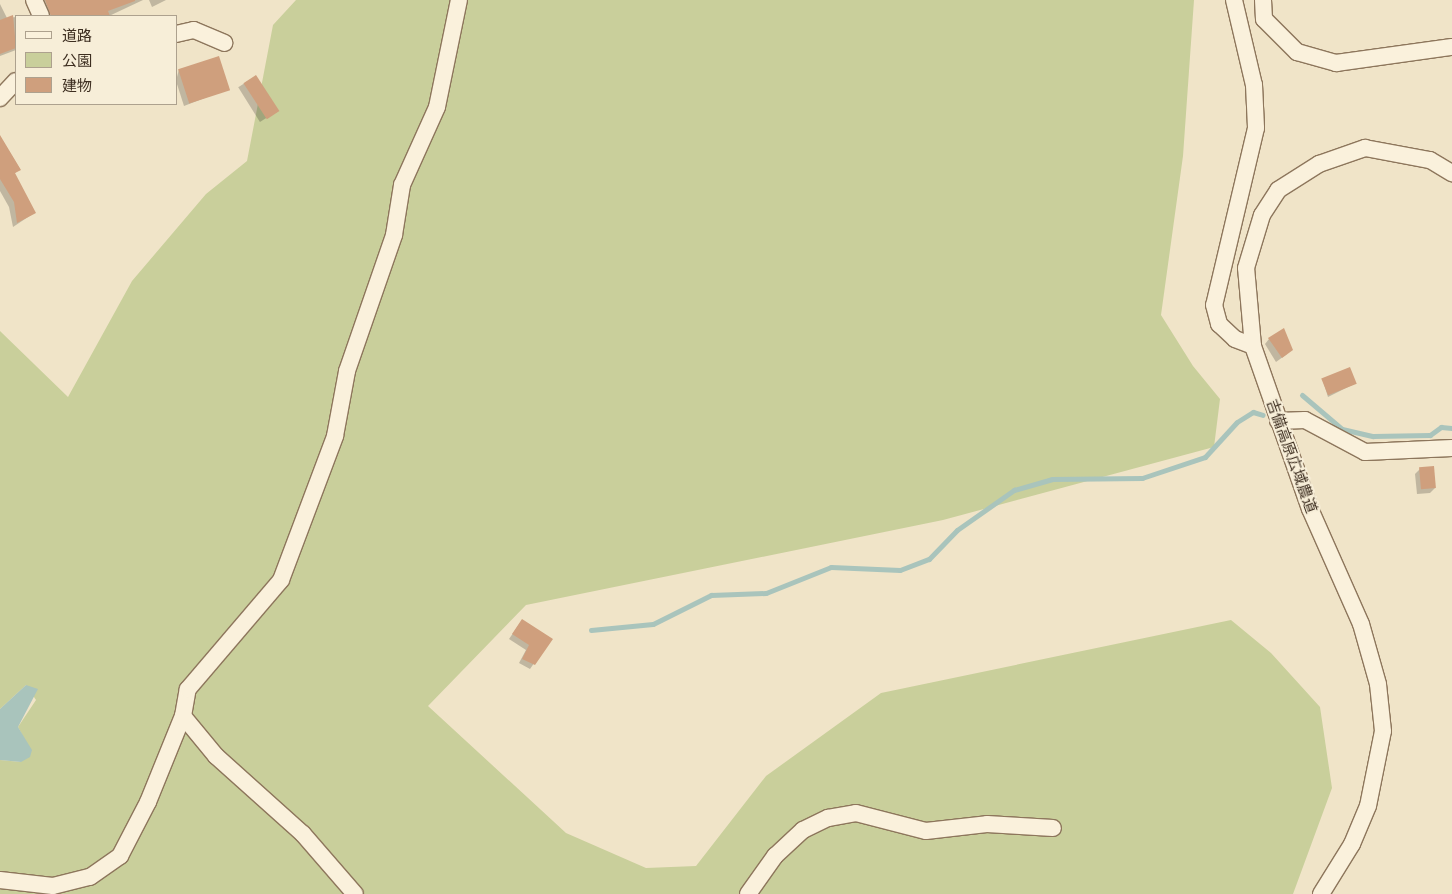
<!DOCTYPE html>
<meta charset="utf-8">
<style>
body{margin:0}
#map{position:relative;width:1452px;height:894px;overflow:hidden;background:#f0e4c8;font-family:"Source Serif 4","Noto Sans JP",serif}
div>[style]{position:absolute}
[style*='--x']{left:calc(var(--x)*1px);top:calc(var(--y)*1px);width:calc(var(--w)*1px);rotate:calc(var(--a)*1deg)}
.green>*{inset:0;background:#c9cf9b}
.water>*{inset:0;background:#a9c4bc}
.shadow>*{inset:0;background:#0003;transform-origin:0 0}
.stream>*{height:5px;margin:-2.5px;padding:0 2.5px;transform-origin:2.5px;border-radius:2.5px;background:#a9c4bc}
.building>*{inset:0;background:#cf9f7d;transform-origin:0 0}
.roads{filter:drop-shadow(1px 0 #8d765c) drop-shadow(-1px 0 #8d765c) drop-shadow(0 1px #8d765c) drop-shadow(0 -1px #8d765c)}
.minor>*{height:16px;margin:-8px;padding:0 8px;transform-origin:8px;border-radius:8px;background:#faf1dc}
span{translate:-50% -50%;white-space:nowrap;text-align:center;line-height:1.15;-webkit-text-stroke:4px #f7eed8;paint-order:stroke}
.street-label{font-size:15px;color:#3d2e20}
.legend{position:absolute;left:15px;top:15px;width:162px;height:90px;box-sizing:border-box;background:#f7eed8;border:1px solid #ada18e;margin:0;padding:6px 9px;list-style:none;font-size:15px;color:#3d2e20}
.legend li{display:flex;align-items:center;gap:10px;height:25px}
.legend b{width:25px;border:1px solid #ada18e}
</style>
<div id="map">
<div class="green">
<i style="clip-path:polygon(296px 0,1194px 0,1183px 156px,1161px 315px,1193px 366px,1220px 399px,1214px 447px,943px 520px,526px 605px,428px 706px,566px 833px,646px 868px,696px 866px,766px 776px,881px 693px,1231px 620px,1271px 653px,1320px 707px,1332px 788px,1293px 894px,0 894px,0 760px,21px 762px,25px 740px,18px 727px,36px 700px,26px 685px,0 709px,0 331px,68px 397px,132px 281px,206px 194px,247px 161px,273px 25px)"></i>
</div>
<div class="water">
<i style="clip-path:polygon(26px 685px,38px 689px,18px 727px,32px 750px,30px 757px,21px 762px,0 760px,0 709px)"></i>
</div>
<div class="shadow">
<i style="clip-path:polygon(38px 0,143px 0,109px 16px,45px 16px)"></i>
<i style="clip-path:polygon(149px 0,166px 0,152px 7px)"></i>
<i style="clip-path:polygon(0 4px,7px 18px,16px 17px,16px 50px,0 56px)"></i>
<i style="clip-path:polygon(179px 69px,228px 89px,184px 106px,176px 81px)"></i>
<i style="left:256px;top:76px;width:41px;height:21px;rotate:58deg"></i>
<i style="clip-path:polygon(0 137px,20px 169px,14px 174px,34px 213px,13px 227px,9px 207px,0 191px)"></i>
<i style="clip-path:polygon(1269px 339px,1287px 354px,1276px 362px,1265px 344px)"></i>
<i style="clip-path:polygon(1323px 381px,1356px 383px,1328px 397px)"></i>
<i style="clip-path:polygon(1420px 469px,1435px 488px,1430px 493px,1417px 494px,1415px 474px)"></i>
<i style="clip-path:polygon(522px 620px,551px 639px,530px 669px,519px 663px,526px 650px,509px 639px)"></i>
</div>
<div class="stream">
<i style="--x:1302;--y:395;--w:52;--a:40.4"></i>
<i style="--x:1342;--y:429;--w:32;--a:13"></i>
<i style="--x:1373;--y:436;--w:57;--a:-1"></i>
<i style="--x:1430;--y:435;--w:14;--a:-36"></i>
<i style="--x:1441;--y:427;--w:11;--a:5"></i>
<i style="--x:591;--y:630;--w:62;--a:-5.5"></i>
<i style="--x:653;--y:624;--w:65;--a:-26.6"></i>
<i style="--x:711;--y:595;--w:55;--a:-2.1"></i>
<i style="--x:766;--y:593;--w:70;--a:-21.8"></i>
<i style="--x:831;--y:567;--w:69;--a:2.5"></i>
<i style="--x:900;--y:570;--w:31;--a:-21"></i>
<i style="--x:929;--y:559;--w:40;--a:-46"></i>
<i style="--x:957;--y:530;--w:70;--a:-35.1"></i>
<i style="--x:1014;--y:490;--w:40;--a:-16"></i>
<i style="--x:1052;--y:479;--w:90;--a:-0.6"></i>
<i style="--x:1142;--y:478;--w:66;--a:-18.4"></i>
<i style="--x:1205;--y:457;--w:47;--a:-47.6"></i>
<i style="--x:1237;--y:422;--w:19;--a:-32"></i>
<i style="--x:1253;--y:412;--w:10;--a:17"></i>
</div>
<div class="building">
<i style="clip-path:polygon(45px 0,135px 0,135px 1px,108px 11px,110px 16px,51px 16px)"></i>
<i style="clip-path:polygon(13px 15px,16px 48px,0 54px,0 20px)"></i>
<i style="left:219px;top:56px;width:36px;height:43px;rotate:72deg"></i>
<i style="left:256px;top:75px;width:43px;height:15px;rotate:57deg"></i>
<i style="clip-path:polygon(0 135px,21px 170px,15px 173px,36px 213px,17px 223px,14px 202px,0 179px)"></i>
<i style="clip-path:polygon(1284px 328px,1293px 350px,1282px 358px,1268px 338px)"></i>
<i style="left:1350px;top:367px;width:18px;height:31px;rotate:68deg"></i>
<i style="left:1434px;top:466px;width:22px;height:15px;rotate:85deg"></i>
<i style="clip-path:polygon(522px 619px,553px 639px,535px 665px,522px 659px,529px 645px,512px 634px)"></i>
</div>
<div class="roads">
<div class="minor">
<i style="--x:34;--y:0;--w:17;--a:66"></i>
<i style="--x:1234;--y:0;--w:87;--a:76.8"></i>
<i style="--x:1254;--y:85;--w:43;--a:87.3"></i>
<i style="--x:1256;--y:128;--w:182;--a:103.3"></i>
<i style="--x:1214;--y:305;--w:20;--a:75"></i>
<i style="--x:1219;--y:324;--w:22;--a:43"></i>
<i style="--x:1235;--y:339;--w:19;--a:21"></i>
<i style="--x:1263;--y:0;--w:19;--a:87"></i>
<i style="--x:1264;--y:19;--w:47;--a:45"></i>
<i style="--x:1297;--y:52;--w:41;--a:15.8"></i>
<i style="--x:1336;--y:63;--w:117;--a:-7.9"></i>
<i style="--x:176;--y:34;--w:18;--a:-13"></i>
<i style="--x:194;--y:30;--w:33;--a:23"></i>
<i style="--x:0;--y:98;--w:23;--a:-47"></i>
<i style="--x:1278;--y:421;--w:27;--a:-2"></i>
<i style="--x:1305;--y:420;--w:68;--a:28.1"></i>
<i style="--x:1365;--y:452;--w:87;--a:-2.6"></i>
<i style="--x:183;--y:716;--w:52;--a:50.5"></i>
<i style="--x:216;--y:756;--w:117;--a:41.9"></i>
<i style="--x:303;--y:834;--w:79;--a:49.1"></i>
<i style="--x:0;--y:880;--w:53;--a:6.5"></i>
<i style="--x:53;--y:886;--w:38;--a:-14"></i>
<i style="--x:90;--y:877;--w:37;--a:-35"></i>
<i style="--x:120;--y:856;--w:61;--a:-62.6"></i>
<i style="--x:148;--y:802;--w:93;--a:-67.9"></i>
<i style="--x:183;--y:716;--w:27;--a:-80"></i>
<i style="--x:188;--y:689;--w:143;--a:-49.5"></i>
<i style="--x:281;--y:580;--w:154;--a:-69.4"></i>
<i style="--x:335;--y:436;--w:66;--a:-79.5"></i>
<i style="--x:347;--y:371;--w:144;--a:-70.9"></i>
<i style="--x:394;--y:235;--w:51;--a:-80.9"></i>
<i style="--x:402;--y:185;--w:85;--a:-65.8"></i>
<i style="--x:437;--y:107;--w:109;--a:-78.4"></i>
<i style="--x:748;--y:894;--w:47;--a:-54.6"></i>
<i style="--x:775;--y:856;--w:38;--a:-43"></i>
<i style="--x:803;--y:830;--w:28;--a:-26"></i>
<i style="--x:828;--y:818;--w:28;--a:-10"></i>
<i style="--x:856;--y:813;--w:72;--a:14.4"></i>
<i style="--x:926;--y:831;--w:61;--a:-6.5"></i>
<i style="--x:987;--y:824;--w:66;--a:3.5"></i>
<i style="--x:1321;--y:894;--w:59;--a:-58.2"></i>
<i style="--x:1352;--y:844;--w:41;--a:-67.2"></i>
<i style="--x:1368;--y:806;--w:76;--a:-78.7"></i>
<i style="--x:1383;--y:731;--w:47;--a:-96.1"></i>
<i style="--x:1378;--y:684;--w:62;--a:-105.8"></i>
<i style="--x:1361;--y:624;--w:126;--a:-113.9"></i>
<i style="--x:1310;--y:509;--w:173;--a:-109.3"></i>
<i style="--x:1253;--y:346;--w:78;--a:-95.1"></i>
<i style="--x:1246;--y:268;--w:55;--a:-73.2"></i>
<i style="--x:1262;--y:215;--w:30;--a:-57"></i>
<i style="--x:1278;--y:190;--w:49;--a:-32.4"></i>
<i style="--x:1319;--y:164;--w:49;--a:-19.2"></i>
<i style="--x:1365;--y:148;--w:66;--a:10.5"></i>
<i style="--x:1430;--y:160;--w:26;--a:31"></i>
</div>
</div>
<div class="street-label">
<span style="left:1292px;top:456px;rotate:70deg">吉備高原広域農道</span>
</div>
<ul class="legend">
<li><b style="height:6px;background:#faf1dc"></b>道路</li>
<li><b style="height:14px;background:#c9cf9b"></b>公園</li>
<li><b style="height:14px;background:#cf9f7d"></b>建物</li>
</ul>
</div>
